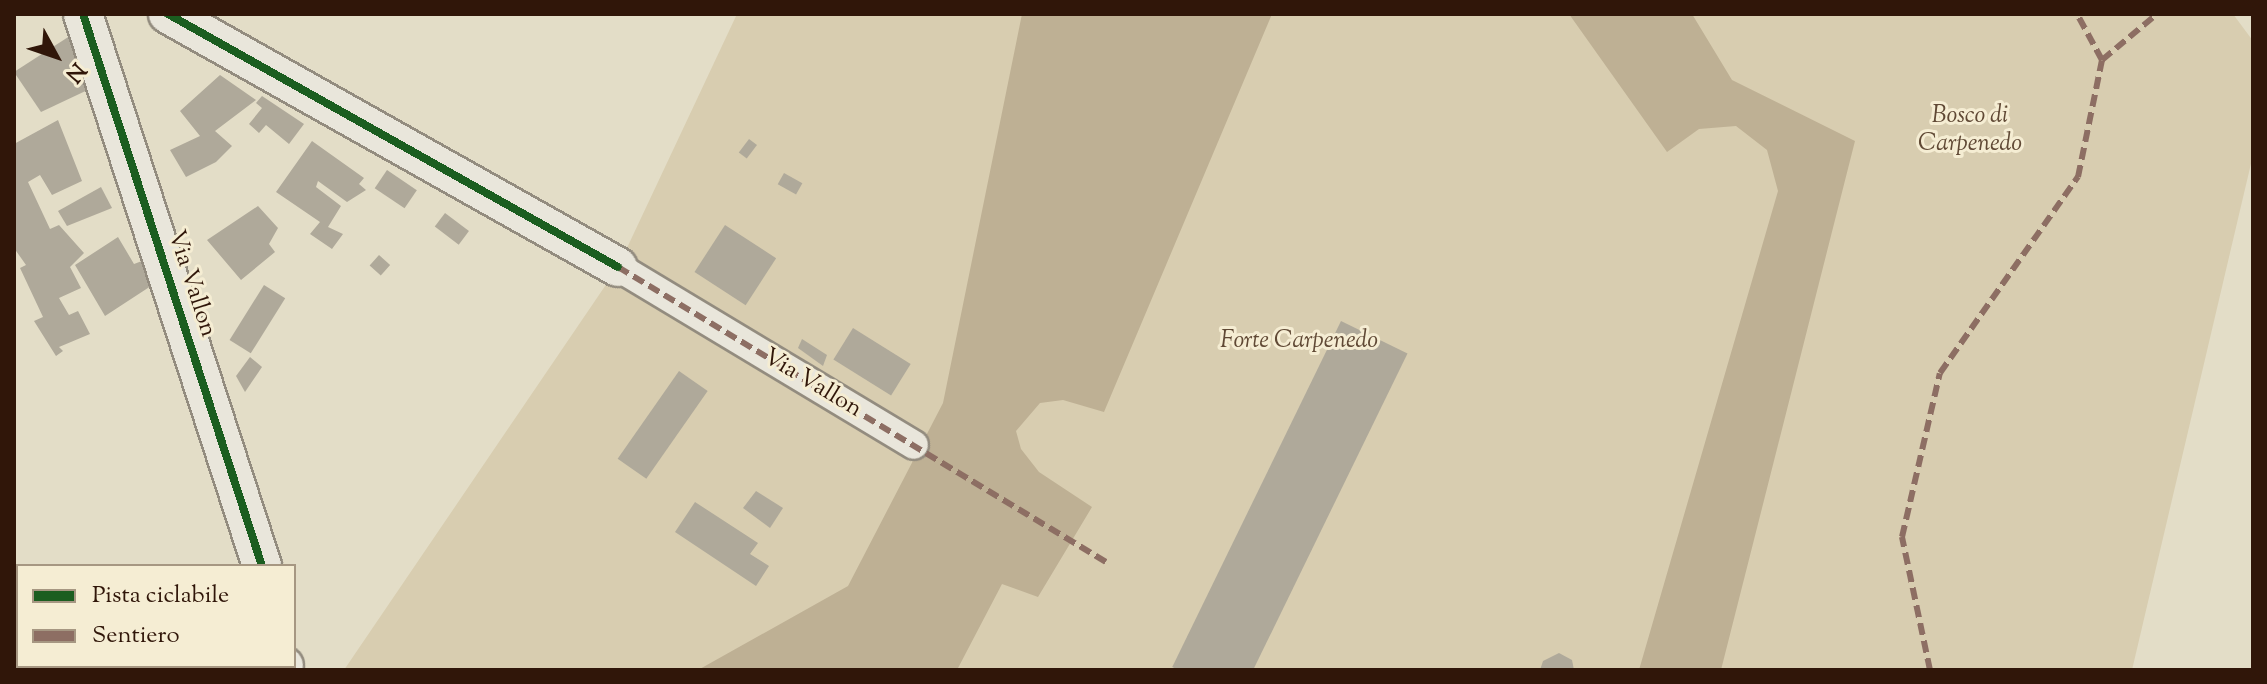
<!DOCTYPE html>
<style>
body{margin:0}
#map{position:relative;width:2267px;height:684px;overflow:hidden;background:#e3ddc7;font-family:"Sorts Mill Goudy",serif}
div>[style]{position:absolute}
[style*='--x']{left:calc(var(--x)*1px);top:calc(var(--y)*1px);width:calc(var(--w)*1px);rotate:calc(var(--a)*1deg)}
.green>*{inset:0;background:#d8cdb0}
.water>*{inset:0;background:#beb094}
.building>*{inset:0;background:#afa99a;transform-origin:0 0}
.roads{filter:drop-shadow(2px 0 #938c7f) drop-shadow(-2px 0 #938c7f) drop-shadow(0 2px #938c7f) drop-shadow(0 -2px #938c7f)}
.pedestrian>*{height:28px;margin:-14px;padding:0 14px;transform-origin:14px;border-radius:14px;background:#e9e6db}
.minor>*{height:38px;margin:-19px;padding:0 19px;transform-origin:19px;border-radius:19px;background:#e9e6db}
.quiet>*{height:6px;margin-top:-3px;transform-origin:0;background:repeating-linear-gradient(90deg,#8d6e63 0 12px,transparent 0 18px)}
.cycleway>*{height:8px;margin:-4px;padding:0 4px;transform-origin:4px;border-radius:4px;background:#1b5e20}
span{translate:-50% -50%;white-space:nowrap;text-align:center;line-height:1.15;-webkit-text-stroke:6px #f5edd3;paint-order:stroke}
.park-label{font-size:24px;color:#604935;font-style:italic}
.street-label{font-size:24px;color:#301609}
.frame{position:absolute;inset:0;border:16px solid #301609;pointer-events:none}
.legend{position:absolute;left:16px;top:564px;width:280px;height:104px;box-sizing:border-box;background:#f5edd3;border:2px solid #a69782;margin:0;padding:10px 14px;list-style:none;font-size:24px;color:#301609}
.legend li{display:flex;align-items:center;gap:16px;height:40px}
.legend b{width:40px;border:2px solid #a69782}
.north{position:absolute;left:16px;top:16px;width:80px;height:80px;-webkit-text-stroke:6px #f5edd3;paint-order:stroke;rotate:130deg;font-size:22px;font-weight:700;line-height:32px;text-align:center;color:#301609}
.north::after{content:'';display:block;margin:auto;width:28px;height:36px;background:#301609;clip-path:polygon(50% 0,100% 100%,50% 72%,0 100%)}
</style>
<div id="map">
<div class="green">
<i style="clip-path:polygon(737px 14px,2233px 14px,2253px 41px,2253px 155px,2132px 670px,344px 670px,618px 267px)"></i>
</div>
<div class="water">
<i style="clip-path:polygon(1022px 14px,1272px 14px,1104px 412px,1063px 400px,1040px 403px,1016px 431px,1021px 449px,1039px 472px,1092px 507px,1038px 597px,1002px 584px,957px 670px,698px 670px,848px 586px,943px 403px)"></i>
<i style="clip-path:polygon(1569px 14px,1692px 14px,1732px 80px,1855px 141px,1721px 670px,1639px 670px,1778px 191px,1767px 150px,1736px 126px,1699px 129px,1667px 152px)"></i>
</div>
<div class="building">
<i style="clip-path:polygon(76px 32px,94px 87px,41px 112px,14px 72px)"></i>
<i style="clip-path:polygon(220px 75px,256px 100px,215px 131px,232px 146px,216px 162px,186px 177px,170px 150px,200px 136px,180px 111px)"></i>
<i style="clip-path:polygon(262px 96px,304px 124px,289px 144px,266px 125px,259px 133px,249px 124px,262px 108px,256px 103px)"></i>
<i style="clip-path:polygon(58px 120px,82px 181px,52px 195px,40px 175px,28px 182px,50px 229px,59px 225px,84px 253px,70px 267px,81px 288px,59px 298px,69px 315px,78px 311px,90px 334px,59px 347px,63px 351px,56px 356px,34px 321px,43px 317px,20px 268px,26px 265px,14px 248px,14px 144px)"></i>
<i style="left:749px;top:139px;width:10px;height:17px;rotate:37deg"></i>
<i style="clip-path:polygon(312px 141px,364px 178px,359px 184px,366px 190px,347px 202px,318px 181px,316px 187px,341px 206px,328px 227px,343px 234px,332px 249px,310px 234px,320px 222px,276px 192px)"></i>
<i style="left:387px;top:170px;width:36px;height:22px;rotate:34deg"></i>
<i style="left:784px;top:173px;width:21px;height:13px;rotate:29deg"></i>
<i style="clip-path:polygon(101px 187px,112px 208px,67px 226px,58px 211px)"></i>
<i style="clip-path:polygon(258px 206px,278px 228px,269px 244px,275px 252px,241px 280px,207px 240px)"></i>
<i style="left:445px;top:213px;width:30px;height:17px;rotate:37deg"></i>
<i style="left:725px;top:225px;width:61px;height:56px;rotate:33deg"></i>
<i style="clip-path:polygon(118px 237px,134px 264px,142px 261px,154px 284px,105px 316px,75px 265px)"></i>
<i style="left:379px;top:255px;width:15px;height:14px;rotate:42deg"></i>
<i style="left:264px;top:285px;width:25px;height:65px;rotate:32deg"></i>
<i style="left:1341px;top:321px;width:74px;height:385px;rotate:26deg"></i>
<i style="left:853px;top:328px;width:68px;height:37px;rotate:32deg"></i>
<i style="clip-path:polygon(802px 339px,827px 355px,823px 366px,798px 348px)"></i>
<i style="clip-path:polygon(250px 357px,262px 367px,245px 392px,236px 376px)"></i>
<i style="left:679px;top:371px;width:35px;height:107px;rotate:35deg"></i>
<i style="clip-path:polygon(756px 491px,783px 508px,770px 528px,743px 508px)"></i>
<i style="clip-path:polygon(695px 502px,758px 543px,750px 554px,769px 566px,756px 586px,675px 532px)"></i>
<i style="clip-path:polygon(1559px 653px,1572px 660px,1574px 670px,1540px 670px,1543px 661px)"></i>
</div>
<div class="roads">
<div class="pedestrian">
<i style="--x:618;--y:267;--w:345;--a:31"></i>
</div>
<div class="minor">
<i style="--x:83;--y:14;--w:580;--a:72.03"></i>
<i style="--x:168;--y:14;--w:516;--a:29.35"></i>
<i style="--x:283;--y:670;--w:4;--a:-76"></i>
</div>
</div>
<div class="quiet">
<i style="--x:2102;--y:60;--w:72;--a:-39.9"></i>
<i style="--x:618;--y:267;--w:570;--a:31.15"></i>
<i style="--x:1930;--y:670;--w:136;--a:-101.9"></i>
<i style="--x:1902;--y:537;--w:168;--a:-77"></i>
<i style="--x:1940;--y:373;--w:240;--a:-54.9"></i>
<i style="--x:2078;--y:177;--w:119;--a:-78.4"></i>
<i style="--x:2102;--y:60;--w:52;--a:-118.5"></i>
</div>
<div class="cycleway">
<i style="--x:83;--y:14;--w:580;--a:72.03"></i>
<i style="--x:168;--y:14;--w:516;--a:29.35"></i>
</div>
<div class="park-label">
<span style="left:1970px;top:131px">Bosco di<br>Carpenedo</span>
<span style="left:1299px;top:342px">Forte Carpenedo</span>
</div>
<div class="street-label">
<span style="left:191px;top:284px;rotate:72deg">Via Vallon</span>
<span style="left:812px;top:384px;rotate:31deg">Via Vallon</span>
</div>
<div class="frame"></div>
<ul class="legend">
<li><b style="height:10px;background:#1b5e20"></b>Pista ciclabile</li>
<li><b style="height:10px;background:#8d6e63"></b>Sentiero</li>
</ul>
<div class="north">N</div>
</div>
